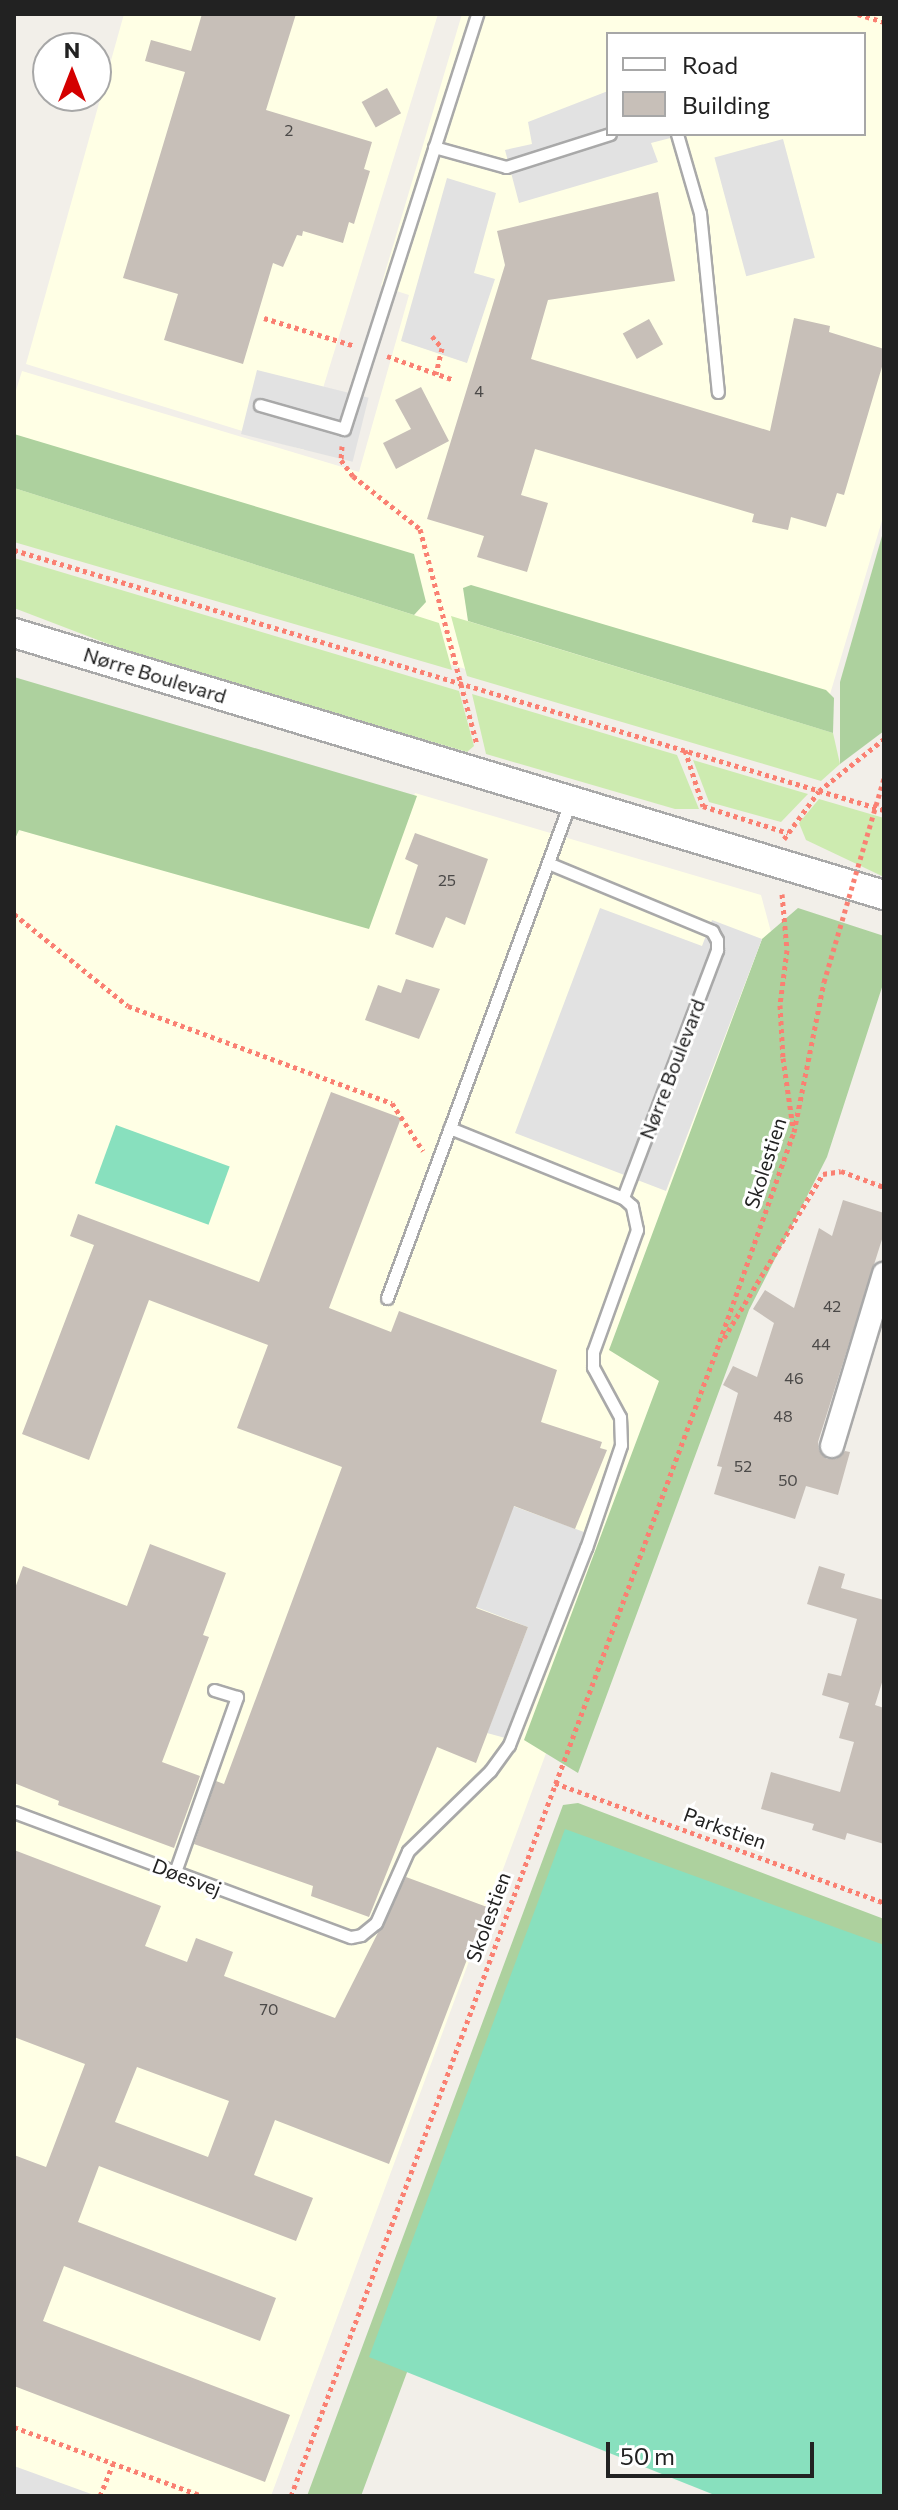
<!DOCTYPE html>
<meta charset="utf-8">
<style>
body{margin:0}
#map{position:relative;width:898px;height:2510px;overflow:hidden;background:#f2efe9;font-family:Commissioner,sans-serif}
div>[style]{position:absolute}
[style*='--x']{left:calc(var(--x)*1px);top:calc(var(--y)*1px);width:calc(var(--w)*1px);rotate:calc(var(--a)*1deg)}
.education>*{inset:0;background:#ffffe5}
.grass>*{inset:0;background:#cdebb0}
.forest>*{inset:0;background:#add19e}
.pitch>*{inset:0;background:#88e0be;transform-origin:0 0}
.parking>*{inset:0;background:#e2e2e2;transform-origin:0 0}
.building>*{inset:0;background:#c7bfb8;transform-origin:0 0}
.path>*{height:5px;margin-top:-2.5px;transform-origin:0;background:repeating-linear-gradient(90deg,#fa8072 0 4px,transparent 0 8px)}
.roads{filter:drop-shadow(2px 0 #a9a9a9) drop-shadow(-2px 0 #a9a9a9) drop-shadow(0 2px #a9a9a9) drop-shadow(0 -2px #a9a9a9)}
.service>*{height:11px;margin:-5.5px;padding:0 5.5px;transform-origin:5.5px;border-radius:5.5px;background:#fff}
.minor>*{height:22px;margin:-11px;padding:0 11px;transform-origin:11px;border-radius:11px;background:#fff}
.tertiary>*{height:28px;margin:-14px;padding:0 14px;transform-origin:14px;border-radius:14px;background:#fff}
.path-bridge>*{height:5px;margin-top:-2.5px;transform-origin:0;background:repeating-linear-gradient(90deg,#fa8072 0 4px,transparent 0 8px)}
span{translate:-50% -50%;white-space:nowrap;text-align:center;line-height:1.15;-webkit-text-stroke:6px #fff;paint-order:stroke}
.number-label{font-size:16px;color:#4b4948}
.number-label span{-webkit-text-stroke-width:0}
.street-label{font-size:20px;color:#222}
.frame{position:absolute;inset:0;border:16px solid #222;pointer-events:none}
.legend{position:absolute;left:606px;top:32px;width:260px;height:104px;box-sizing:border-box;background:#fff;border:2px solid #a7a7a7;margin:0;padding:10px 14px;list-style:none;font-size:24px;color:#222}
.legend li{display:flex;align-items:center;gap:16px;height:40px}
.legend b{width:40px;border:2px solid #a7a7a7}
.north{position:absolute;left:32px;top:32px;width:80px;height:80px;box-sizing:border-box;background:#fff;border:2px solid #a7a7a7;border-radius:50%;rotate:0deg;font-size:22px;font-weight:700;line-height:32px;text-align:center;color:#222}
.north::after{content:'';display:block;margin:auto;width:28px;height:36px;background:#d40000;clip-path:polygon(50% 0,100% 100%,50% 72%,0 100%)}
.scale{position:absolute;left:606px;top:2442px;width:208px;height:36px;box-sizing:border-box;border:4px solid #222;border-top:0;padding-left:10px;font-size:24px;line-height:28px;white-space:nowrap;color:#222;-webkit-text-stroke:6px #fff;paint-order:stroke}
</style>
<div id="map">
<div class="education">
<i style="clip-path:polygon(124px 14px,438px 14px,304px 450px,26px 364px)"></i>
<i style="clip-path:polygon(evenodd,462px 14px,884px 14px,884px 514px,807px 771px,14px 534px,14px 397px,22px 371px,359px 472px,409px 295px,381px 286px,462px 14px,608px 34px,864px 34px,864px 134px,608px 134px,608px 34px)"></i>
<i style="clip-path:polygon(14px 761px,387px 872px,415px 793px,761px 895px,774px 943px,769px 1151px,271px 2496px,14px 2496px)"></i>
</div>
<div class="grass">
<i style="clip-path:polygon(14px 488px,439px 623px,452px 670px,14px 542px)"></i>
<i style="clip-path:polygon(14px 558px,459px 691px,474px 746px,467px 752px,145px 658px,14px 608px)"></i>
<i style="clip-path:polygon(451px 616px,833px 733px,840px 764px,821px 781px,467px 676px)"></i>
<i style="clip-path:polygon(472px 694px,677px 755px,699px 809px,675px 809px,486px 754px)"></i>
<i style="clip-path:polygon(693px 760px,808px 794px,781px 822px,709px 802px)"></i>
<i style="clip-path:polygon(819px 799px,884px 818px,884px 877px,806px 840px,799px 823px)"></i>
</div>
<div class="forest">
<i style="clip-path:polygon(14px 434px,414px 554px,426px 602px,414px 615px,14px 488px)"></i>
<i style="clip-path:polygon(884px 529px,884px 731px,840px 764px,840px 682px)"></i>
<i style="clip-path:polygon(471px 585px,826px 690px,834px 698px,833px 733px,468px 621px,463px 588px)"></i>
<i style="clip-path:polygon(14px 677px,417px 796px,369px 929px,19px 830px,14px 841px)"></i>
<i style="clip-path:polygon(798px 908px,884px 936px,884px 981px,827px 1157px,749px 1310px,578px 1773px,524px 1740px,659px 1381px,609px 1350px,762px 939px)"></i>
<i style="clip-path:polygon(578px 1803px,884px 1919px,884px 1969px,597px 1861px,361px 2496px,307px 2496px,563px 1805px)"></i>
</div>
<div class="pitch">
<i style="left:116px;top:1125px;width:121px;height:62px;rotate:20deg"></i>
<i style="clip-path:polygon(565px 1829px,884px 1945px,884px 2496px,717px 2496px,369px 2357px)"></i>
</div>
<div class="parking">
<i style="clip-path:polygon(608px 91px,608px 134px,686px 134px,651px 143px,658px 162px,519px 203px,505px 150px,532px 144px,528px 122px)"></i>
<i style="left:783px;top:139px;width:123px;height:71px;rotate:75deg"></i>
<i style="clip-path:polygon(447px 178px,496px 193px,474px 273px,495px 279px,467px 363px,401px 341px)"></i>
<i style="left:257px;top:370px;width:115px;height:66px;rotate:14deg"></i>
<i style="clip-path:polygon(600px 908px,702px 946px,712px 920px,762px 939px,666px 1191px,515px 1133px)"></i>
<i style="clip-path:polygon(513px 1506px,584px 1532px,516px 1741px,487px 1733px,528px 1627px,476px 1607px)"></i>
<i style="clip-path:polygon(14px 2466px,94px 2495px,14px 2496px)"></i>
</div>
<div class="building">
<i style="clip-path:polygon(202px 14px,296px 14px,266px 110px,372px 142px,364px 169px,370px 171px,354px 224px,349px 222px,343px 243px,303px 231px,302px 236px,297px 235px,283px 267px,273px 263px,243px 364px,164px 340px,178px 294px,123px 278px,185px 72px,145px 61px,151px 40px,191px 51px)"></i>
<i style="left:387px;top:88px;width:29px;height:29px;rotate:61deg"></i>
<i style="clip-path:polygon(658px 192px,675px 281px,548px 300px,531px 359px,770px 431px,794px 318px,830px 326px,829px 332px,884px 349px,884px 360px,844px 495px,837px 493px,826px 527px,791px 517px,788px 530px,752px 522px,754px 514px,535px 449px,521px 495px,548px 503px,527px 572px,477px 557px,484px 536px,427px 519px,505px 265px,497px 231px)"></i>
<i style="left:649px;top:319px;width:29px;height:30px;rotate:61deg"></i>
<i style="clip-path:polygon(421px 387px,449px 441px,396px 469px,383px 443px,411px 429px,395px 400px)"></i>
<i style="clip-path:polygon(415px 833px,488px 859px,465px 925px,446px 917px,433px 948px,395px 934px,418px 865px,405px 859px)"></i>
<i style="clip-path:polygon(406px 979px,440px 989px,419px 1039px,365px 1020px,378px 985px,401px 993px)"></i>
<i style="clip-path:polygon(331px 1092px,401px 1118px,329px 1308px,391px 1332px,399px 1311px,557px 1370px,541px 1422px,602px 1442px,600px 1448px,607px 1450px,575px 1529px,514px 1506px,476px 1608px,528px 1627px,476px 1763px,437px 1747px,369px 1917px,311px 1896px,313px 1886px,194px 1844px,216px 1781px,224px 1784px,342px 1467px,237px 1428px,268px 1345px,149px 1300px,89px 1460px,22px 1434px,94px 1245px,70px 1236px,78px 1214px,259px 1282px)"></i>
<i style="clip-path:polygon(843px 1200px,884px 1213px,884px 1233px,818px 1442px,819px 1450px,827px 1459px,836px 1459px,845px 1451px,850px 1452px,838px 1495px,806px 1486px,795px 1519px,714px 1494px,722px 1467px,717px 1466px,738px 1393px,723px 1385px,733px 1366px,757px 1377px,774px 1323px,753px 1309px,765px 1290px,794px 1308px,819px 1228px,832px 1236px)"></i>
<i style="clip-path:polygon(150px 1544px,226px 1573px,203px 1635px,209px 1637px,162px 1762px,200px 1776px,174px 1848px,58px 1805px,59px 1801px,14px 1783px,14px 1591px,23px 1566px,127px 1606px)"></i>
<i style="clip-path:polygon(819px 1566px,845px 1574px,841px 1588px,884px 1600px,884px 1676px,875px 1705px,884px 1708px,884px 1844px,847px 1833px,845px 1840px,812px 1830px,814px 1824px,761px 1809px,771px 1772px,840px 1792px,854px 1742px,839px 1738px,849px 1703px,822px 1695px,828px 1673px,841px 1676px,857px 1619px,807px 1604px)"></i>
<i style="clip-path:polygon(evenodd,14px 1850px,161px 1906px,145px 1946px,187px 1962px,196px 1938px,233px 1952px,224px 1976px,335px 2018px,406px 1877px,487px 1907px,389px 2164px,275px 2120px,254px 2175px,313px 2198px,296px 2241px,99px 2166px,78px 2222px,276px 2298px,260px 2341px,64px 2266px,43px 2321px,290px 2415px,265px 2482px,14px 2386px,14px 2155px,46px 2167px,85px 2064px,14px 2037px,14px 1850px,137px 2067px,229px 2101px,208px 2157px,115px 2122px,137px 2067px)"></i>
</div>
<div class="path">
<i style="--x:858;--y:14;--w:27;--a:17"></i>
<i style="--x:264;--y:318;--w:95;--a:17.1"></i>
<i style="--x:432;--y:336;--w:16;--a:50"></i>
<i style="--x:442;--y:348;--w:27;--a:103"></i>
<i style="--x:387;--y:356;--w:71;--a:19.7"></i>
<i style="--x:342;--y:446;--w:14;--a:94"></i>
<i style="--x:341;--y:460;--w:20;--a:53"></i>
<i style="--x:353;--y:476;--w:85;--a:38.3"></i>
<i style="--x:420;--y:529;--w:222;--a:75.2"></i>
<i style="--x:14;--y:550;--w:908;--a:16.64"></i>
<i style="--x:685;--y:750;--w:59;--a:72.2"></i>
<i style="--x:703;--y:806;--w:89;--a:17.6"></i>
<i style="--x:784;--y:839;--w:59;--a:-53.9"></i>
<i style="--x:819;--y:791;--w:83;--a:-38.7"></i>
<i style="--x:782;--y:894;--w:56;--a:84.9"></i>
<i style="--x:787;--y:950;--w:55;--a:97.3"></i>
<i style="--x:780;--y:1005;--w:53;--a:86.8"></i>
<i style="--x:783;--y:1058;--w:70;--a:81.8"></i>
<i style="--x:14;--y:914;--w:146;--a:38.9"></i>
<i style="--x:128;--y:1006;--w:281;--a:20.2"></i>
<i style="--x:392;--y:1103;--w:57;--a:57.1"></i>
<i style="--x:724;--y:1338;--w:192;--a:-58.9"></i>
<i style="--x:823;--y:1174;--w:18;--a:-9"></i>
<i style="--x:841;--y:1171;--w:46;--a:20.4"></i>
<i style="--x:555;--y:1783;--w:350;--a:20"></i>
<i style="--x:14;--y:2427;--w:201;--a:20.1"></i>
<i style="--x:100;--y:2496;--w:35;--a:-68"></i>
<i style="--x:291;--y:2496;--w:1224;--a:-69.62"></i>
<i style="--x:717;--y:1349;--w:230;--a:-70.5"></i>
<i style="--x:794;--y:1132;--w:153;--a:-78.7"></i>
</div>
<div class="roads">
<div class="service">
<i style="--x:677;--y:134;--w:82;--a:73.8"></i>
<i style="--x:700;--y:213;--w:180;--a:84.3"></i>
<i style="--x:434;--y:147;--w:75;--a:15.5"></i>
<i style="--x:506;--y:167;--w:109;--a:-17.6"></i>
<i style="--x:260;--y:405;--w:87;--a:15.9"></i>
<i style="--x:344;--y:429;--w:436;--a:-72.2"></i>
<i style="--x:548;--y:863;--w:178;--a:22.5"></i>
<i style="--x:712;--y:931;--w:10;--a:61"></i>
<i style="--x:717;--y:940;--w:10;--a:90"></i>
<i style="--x:717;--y:950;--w:265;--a:110.8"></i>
<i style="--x:387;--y:1298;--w:531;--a:-69.72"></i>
<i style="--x:14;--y:1812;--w:359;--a:20.4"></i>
<i style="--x:351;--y:1937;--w:10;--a:-11"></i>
<i style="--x:361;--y:1935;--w:19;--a:-39"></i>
<i style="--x:376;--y:1923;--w:79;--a:-66"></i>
<i style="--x:408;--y:1851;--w:115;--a:-44.3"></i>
<i style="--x:490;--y:1771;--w:32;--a:-54"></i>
<i style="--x:509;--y:1745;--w:212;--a:-68.7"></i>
<i style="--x:586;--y:1548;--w:109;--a:-71.2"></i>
<i style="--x:621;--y:1445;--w:28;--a:-92"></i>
<i style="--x:620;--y:1417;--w:57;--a:-118.4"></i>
<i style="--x:593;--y:1367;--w:15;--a:-90"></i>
<i style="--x:593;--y:1352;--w:130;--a:-70.2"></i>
<i style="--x:637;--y:1230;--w:25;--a:-102"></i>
<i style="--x:632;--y:1206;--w:12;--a:-138"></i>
<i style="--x:623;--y:1198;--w:187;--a:-158"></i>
<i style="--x:175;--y:1872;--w:186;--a:-70.5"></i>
<i style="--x:237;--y:1697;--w:24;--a:-163"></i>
</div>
<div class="minor">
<i style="--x:832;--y:1446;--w:180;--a:-73.2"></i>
</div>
<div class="tertiary">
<i style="--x:14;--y:633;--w:909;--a:16.76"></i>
</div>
</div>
<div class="path-bridge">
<i style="--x:824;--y:982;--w:213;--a:-73.6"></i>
</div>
<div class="number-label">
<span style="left:289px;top:130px">2</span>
<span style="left:479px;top:391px">4</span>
<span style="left:447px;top:880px">25</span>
<span style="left:832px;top:1306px">42</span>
<span style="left:821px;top:1344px">44</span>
<span style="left:794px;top:1378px">46</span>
<span style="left:783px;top:1416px">48</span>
<span style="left:743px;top:1466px">52</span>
<span style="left:788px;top:1480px">50</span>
<span style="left:269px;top:2009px">70</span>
</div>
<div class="street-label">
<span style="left:155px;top:675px;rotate:17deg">Nørre Boulevard</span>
<span style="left:672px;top:1069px;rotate:-69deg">Nørre Boulevard</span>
<span style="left:765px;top:1163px;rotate:-72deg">Skolestien</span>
<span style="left:725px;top:1828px;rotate:20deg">Parkstien</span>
<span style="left:187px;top:1877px;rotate:21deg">Døesvej</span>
<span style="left:488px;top:1917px;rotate:-70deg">Skolestien</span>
</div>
<div class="frame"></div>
<ul class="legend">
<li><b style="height:10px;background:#fff"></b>Road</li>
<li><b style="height:22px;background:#c7bfb8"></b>Building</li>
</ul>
<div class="north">N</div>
<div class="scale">50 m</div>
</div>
